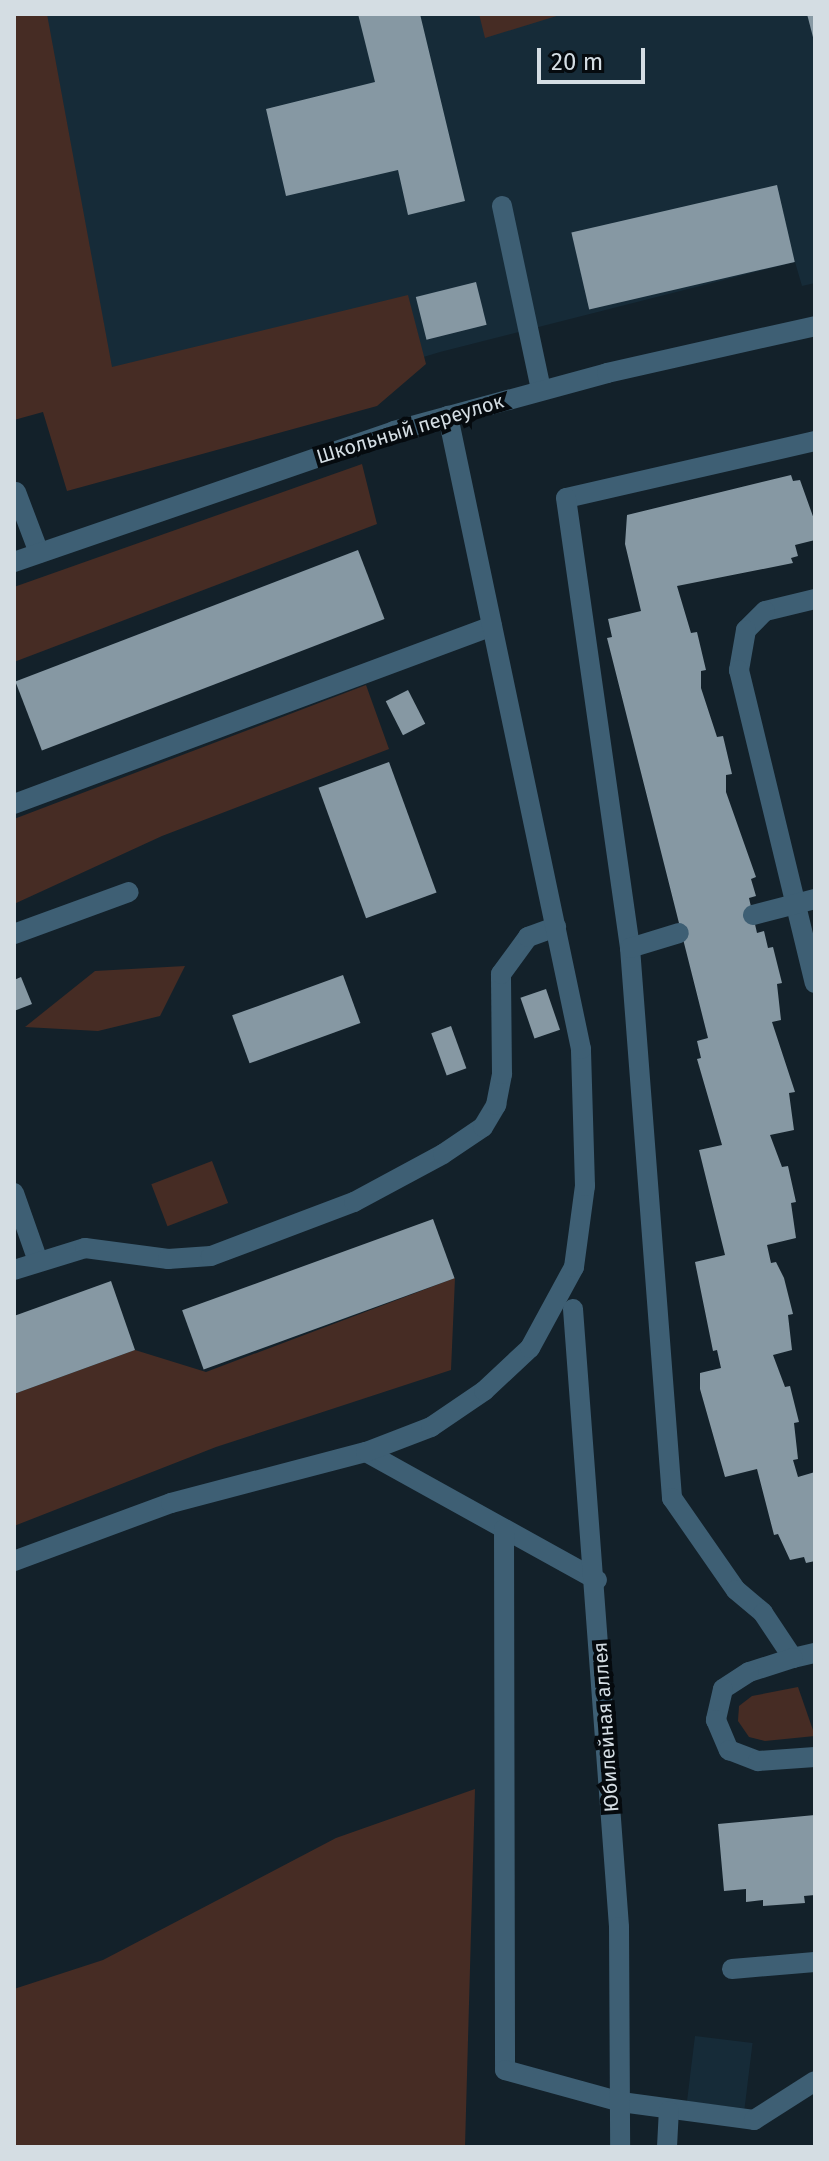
<!DOCTYPE html>
<meta charset="utf-8">
<style>
body{margin:0}
#map{position:relative;width:829px;height:2161px;overflow:hidden;background:#13212a;font-family:"Fira Sans",sans-serif}
div>[style]{position:absolute}
[style*='--x']{left:calc(var(--x)*1px);top:calc(var(--y)*1px);width:calc(var(--w)*1px);rotate:calc(var(--a)*1deg)}
.built>*{inset:0;background:#162b38;transform-origin:0 0}
.green>*{inset:0;background:#462c24;transform-origin:0 0}
.building>*{inset:0;background:#8698a3;transform-origin:0 0}
.service>*{height:20px;margin:-10px;padding:0 10px;transform-origin:10px;border-radius:10px;background:#3e5f74}
.pedestrian>*{height:20px;margin:-10px;padding:0 10px;transform-origin:10px;border-radius:10px;background:#3e5f74}
.minor>*{height:20px;margin:-10px;padding:0 10px;transform-origin:10px;border-radius:10px;background:#3e5f74}
span{translate:-50% -50%;white-space:nowrap;text-align:center;line-height:1.15;-webkit-text-stroke:8px #050a0e;paint-order:stroke}
.street-label{font-size:20px;color:#d4dde3}
.frame{position:absolute;inset:0;border:16px solid #d4dde3;pointer-events:none}
.scale{position:absolute;left:537px;top:48px;width:108px;height:36px;box-sizing:border-box;border:4px solid #d4dde3;border-top:0;padding-left:10px;font-size:24px;line-height:28px;white-space:nowrap;color:#d4dde3;-webkit-text-stroke:6px #050a0e;paint-order:stroke}
</style>
<div id="map">
<div class="built">
<i style="clip-path:polygon(14px 14px,815px 14px,815px 283px,802px 286px,795px 262px,440px 352px,102px 454px)"></i>
<i style="left:695px;top:2036px;width:58px;height:66px;rotate:7deg"></i>
</div>
<div class="green">
<i style="clip-path:polygon(14px 14px,47px 14px,112px 367px,408px 295px,426px 364px,377px 406px,67px 491px,43px 412px,14px 420px)"></i>
<i style="clip-path:polygon(479px 14px,563px 14px,485px 38px)"></i>
<i style="clip-path:polygon(362px 464px,377px 524px,14px 662px,14px 587px)"></i>
<i style="clip-path:polygon(366px 685px,389px 749px,162px 836px,14px 904px,14px 819px)"></i>
<i style="clip-path:polygon(185px 966px,160px 1016px,98px 1031px,25px 1027px,95px 971px)"></i>
<i style="left:212px;top:1161px;width:45px;height:65px;rotate:69deg"></i>
<i style="clip-path:polygon(455px 1278px,451px 1370px,216px 1447px,14px 1526px,14px 1394px,135px 1350px,206px 1372px)"></i>
<i style="clip-path:polygon(798px 1687px,815px 1736px,765px 1741px,749px 1737px,738px 1721px,739px 1706px,752px 1696px)"></i>
<i style="clip-path:polygon(475px 1789px,465px 2147px,14px 2147px,14px 1989px,103px 1960px,336px 1838px)"></i>
</div>
<div class="building">
<i style="clip-path:polygon(358px 14px,420px 14px,465px 201px,408px 215px,398px 170px,286px 196px,266px 109px,375px 82px)"></i>
<i style="clip-path:polygon(807px 14px,815px 14px,815px 41px,814px 41px)"></i>
<i style="left:777px;top:185px;width:79px;height:211px;rotate:77deg"></i>
<i style="left:476px;top:282px;width:44px;height:62px;rotate:76deg"></i>
<i style="clip-path:polygon(791px 475px,793px 481px,800px 480px,815px 522px,815px 540px,795px 545px,798px 556px,791px 558px,793px 563px,677px 586px,691px 633px,697px 632px,706px 670px,701px 671px,701px 688px,717px 737px,723px 736px,732px 774px,726px 775px,726px 792px,756px 877px,751px 879px,756px 896px,749px 898px,757px 933px,764px 931px,768px 948px,773px 947px,782px 983px,777px 984px,781px 1020px,772px 1022px,795px 1092px,789px 1093px,794px 1130px,770px 1135px,782px 1167px,788px 1166px,796px 1202px,791px 1203px,796px 1238px,767px 1245px,771px 1263px,776px 1262px,784px 1278px,793px 1314px,788px 1315px,792px 1350px,773px 1355px,785px 1387px,790px 1386px,799px 1422px,794px 1423px,798px 1459px,793px 1460px,798px 1477px,815px 1472px,815px 1561px,806px 1563px,804px 1557px,790px 1560px,778px 1534px,774px 1535px,757px 1469px,725px 1477px,700px 1389px,700px 1373px,721px 1368px,717px 1350px,713px 1351px,695px 1262px,725px 1255px,699px 1150px,722px 1145px,697px 1059px,701px 1058px,697px 1041px,708px 1038px,607px 638px,612px 637px,608px 619px,641px 611px,625px 544px,627px 515px)"></i>
<i style="left:358px;top:550px;width:74px;height:367px;rotate:69deg"></i>
<i style="left:408px;top:690px;width:38px;height:25px;rotate:63deg"></i>
<i style="left:389px;top:762px;width:139px;height:75px;rotate:70deg"></i>
<i style="left:343px;top:975px;width:51px;height:118px;rotate:70deg"></i>
<i style="clip-path:polygon(21px 977px,32px 1004px,14px 1011px,14px 980px)"></i>
<i style="left:546px;top:989px;width:43px;height:27px;rotate:71deg"></i>
<i style="left:451px;top:1026px;width:45px;height:21px;rotate:70deg"></i>
<i style="left:433px;top:1219px;width:63px;height:267px;rotate:70deg"></i>
<i style="clip-path:polygon(111px 1281px,135px 1350px,14px 1394px,14px 1316px)"></i>
<i style="clip-path:polygon(815px 1815px,815px 1895px,804px 1896px,805px 1903px,763px 1906px,763px 1900px,746px 1902px,746px 1889px,724px 1891px,718px 1824px)"></i>
</div>
<div class="service">
<i style="--x:502;--y:206;--w:188;--a:78"></i>
<i style="--x:815;--y:441;--w:255;--a:167.1"></i>
<i style="--x:566;--y:498;--w:455;--a:81.9"></i>
<i style="--x:630;--y:948;--w:552;--a:85.63"></i>
<i style="--x:672;--y:1498;--w:112;--a:55.2"></i>
<i style="--x:736;--y:1590;--w:35;--a:40"></i>
<i style="--x:763;--y:1613;--w:54;--a:56.3"></i>
<i style="--x:793;--y:1658;--w:23;--a:-13"></i>
<i style="--x:16;--y:492;--w:65;--a:69.3"></i>
<i style="--x:815;--y:599;--w:51;--a:166.5"></i>
<i style="--x:765;--y:611;--w:27;--a:135"></i>
<i style="--x:746;--y:630;--w:41;--a:99.9"></i>
<i style="--x:739;--y:670;--w:322;--a:76.4"></i>
<i style="--x:14;--y:804;--w:510;--a:-20.42"></i>
<i style="--x:753;--y:915;--w:64;--a:-14.5"></i>
<i style="--x:14;--y:934;--w:122;--a:-20.1"></i>
<i style="--x:630;--y:948;--w:51;--a:-17"></i>
<i style="--x:14;--y:1193;--w:72;--a:70.6"></i>
<i style="--x:14;--y:1270;--w:74;--a:-17.2"></i>
<i style="--x:85;--y:1248;--w:84;--a:7.5"></i>
<i style="--x:168;--y:1259;--w:43;--a:-4"></i>
<i style="--x:211;--y:1256;--w:153;--a:-20.7"></i>
<i style="--x:354;--y:1202;--w:101;--a:-28.3"></i>
<i style="--x:443;--y:1154;--w:48;--a:-34"></i>
<i style="--x:483;--y:1127;--w:26;--a:-59"></i>
<i style="--x:496;--y:1105;--w:32;--a:-79"></i>
<i style="--x:502;--y:1074;--w:100;--a:-90.6"></i>
<i style="--x:501;--y:974;--w:46;--a:-53.9"></i>
<i style="--x:528;--y:937;--w:30;--a:-20"></i>
<i style="--x:366;--y:1452;--w:264;--a:29"></i>
<i style="--x:504;--y:1529;--w:541;--a:89.89"></i>
<i style="--x:505;--y:2070;--w:120;--a:15.4"></i>
<i style="--x:621;--y:2102;--w:134;--a:7.7"></i>
<i style="--x:754;--y:2120;--w:72;--a:-32.6"></i>
<i style="--x:793;--y:1658;--w:46;--a:162.3"></i>
<i style="--x:749;--y:1672;--w:31;--a:147"></i>
<i style="--x:723;--y:1689;--w:32;--a:103"></i>
<i style="--x:716;--y:1720;--w:33;--a:67"></i>
<i style="--x:729;--y:1750;--w:31;--a:21"></i>
<i style="--x:758;--y:1761;--w:57;--a:-4"></i>
<i style="--x:732;--y:1969;--w:83;--a:-4.8"></i>
<i style="--x:667;--y:2147;--w:36;--a:-87"></i>
</div>
<div class="pedestrian">
<i style="--x:573;--y:1309;--w:620;--a:85.74"></i>
<i style="--x:619;--y:1927;--w:220;--a:89.7"></i>
</div>
<div class="minor">
<i style="--x:14;--y:562;--w:402;--a:-19"></i>
<i style="--x:394;--y:431;--w:221;--a:-15.2"></i>
<i style="--x:607;--y:373;--w:213;--a:-12.7"></i>
<i style="--x:14;--y:1561;--w:167;--a:-20.3"></i>
<i style="--x:171;--y:1503;--w:202;--a:-14.7"></i>
<i style="--x:366;--y:1452;--w:70;--a:-21"></i>
<i style="--x:431;--y:1427;--w:64;--a:-34.2"></i>
<i style="--x:484;--y:1391;--w:63;--a:-43.1"></i>
<i style="--x:530;--y:1348;--w:92;--a:-61.5"></i>
<i style="--x:574;--y:1267;--w:82;--a:-82.3"></i>
<i style="--x:585;--y:1186;--w:137;--a:-91.7"></i>
<i style="--x:581;--y:1049;--w:647;--a:-101.87"></i>
</div>
<div class="street-label">
<span style="left:410px;top:429px;rotate:-17deg">Школьный переулок</span>
<span style="left:606px;top:1727px;rotate:-94deg">Юбилейная аллея</span>
</div>
<div class="frame"></div>
<div class="scale">20 m</div>
</div>
